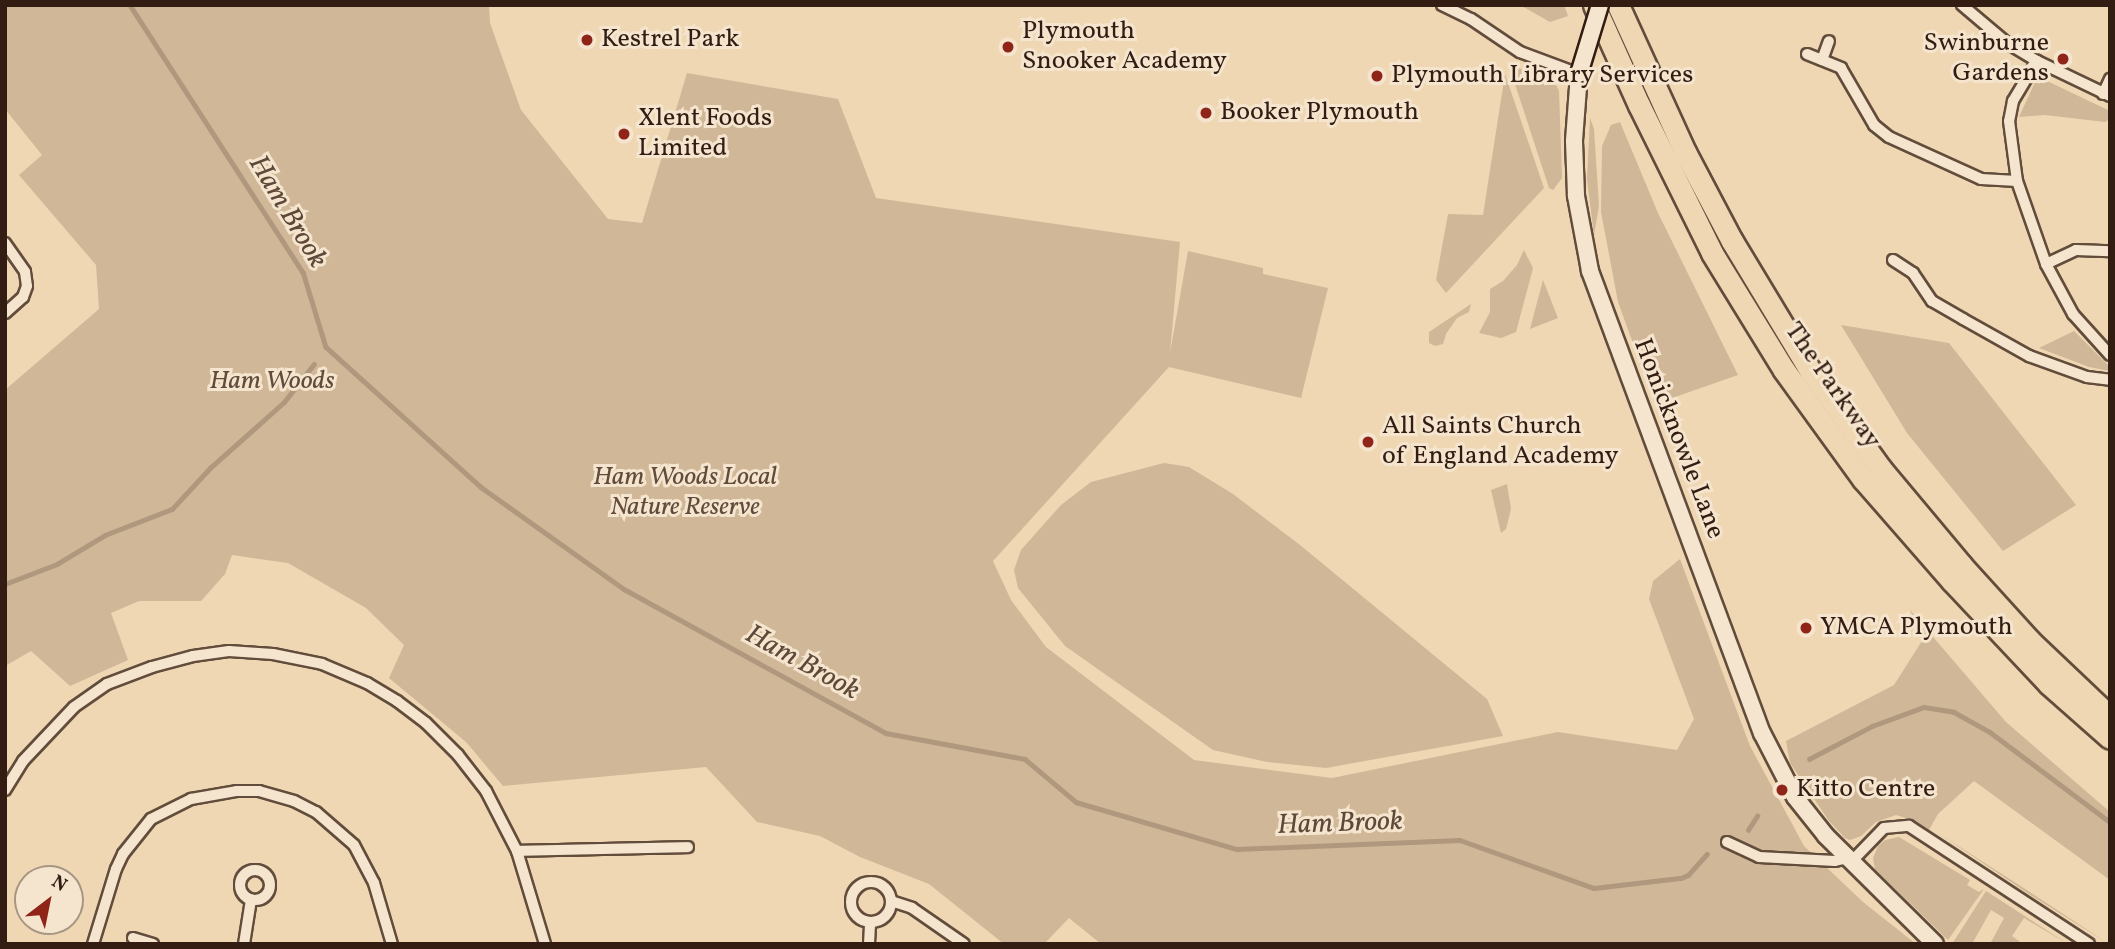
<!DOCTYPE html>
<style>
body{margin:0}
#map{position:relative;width:2115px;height:949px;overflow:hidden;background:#efd7b3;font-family:Vollkorn,serif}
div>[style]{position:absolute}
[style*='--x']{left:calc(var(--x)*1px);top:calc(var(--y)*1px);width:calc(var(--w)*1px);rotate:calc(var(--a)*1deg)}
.green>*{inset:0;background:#cfb798}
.stream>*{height:4.5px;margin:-2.25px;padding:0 2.25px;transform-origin:2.25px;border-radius:2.25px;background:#af987d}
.roads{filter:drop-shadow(2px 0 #624c3b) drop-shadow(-2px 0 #624c3b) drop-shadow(0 2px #624c3b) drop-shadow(0 -2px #624c3b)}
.street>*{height:10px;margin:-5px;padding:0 5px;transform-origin:5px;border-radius:5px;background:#f5e5ce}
.street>.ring{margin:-5px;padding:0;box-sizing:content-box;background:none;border:10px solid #f5e5ce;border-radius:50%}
.secondary>*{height:16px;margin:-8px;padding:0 8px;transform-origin:8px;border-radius:8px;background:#f5e5ce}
.highway>*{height:21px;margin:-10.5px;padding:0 10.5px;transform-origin:10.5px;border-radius:10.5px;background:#efd7b3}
.bridges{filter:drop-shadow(2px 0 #331d13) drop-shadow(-2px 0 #331d13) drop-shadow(0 2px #331d13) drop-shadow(0 -2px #331d13)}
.secondary-bridge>*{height:16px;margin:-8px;padding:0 8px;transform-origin:8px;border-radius:8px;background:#f5e5ce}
.dots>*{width:19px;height:19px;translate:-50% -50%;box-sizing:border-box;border:4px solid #f5e5ce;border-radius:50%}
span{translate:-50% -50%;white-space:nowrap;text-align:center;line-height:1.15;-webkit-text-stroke:6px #f5e5ce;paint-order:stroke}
.poi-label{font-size:26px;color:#331d13}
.left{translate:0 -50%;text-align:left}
.right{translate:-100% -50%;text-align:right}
.park-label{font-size:26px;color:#624b3b;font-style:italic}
.street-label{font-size:26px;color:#331d13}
.water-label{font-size:28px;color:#5e4838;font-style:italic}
.frame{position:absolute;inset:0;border:7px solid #331d13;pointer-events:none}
.north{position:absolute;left:14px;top:865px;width:70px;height:70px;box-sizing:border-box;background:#f5e5ce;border:2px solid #a79583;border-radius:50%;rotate:32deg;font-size:19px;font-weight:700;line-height:28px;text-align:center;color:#331d13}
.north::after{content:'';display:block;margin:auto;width:24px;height:32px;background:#8f2418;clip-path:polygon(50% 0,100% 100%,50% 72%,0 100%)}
</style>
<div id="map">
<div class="green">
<i style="clip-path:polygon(5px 5px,489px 5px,490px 23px,521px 110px,608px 219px,642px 223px,687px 73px,838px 99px,876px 198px,1180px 242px,1170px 353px,1188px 251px,1263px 268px,1263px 274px,1328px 288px,1301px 398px,1169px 367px,993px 561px,1011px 600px,1046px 647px,1194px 760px,1332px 778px,1558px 732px,1677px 750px,1694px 719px,1649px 599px,1653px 581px,1680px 559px,1750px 746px,1804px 846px,1863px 902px,1916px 944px,1101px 944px,1069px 918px,1044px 944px,1004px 944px,929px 884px,860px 857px,820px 836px,757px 822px,706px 767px,503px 786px,466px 742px,389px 678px,404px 645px,366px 608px,288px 563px,232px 555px,225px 574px,201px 601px,139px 601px,111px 613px,128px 660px,70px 686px,31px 651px,5px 666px,5px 390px,99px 309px,96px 265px,19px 175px,42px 155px,5px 109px)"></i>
<i style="clip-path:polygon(1520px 5px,1564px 5px,1568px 16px,1550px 22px)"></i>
<i style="clip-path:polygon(1519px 68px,1556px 85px,1559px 91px,1562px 178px,1553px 190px,1549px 188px,1514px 81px)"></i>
<i style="clip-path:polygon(1505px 74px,1544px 188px,1446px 293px,1436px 280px,1448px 214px,1483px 215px)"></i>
<i style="clip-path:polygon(2045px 80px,2110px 111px,2110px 119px,2105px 122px,2045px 115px,2019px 117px,2035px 82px)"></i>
<i style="clip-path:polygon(1590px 118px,1594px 129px,1599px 206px,1594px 235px,1587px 179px)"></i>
<i style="clip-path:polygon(1620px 122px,1658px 213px,1738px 375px,1655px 404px,1618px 302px,1601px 212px,1602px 146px,1611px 125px)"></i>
<i style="clip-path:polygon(1524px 250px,1533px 268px,1516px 332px,1501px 338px,1479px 333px,1490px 312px,1490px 289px,1503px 281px,1517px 265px)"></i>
<i style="clip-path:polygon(1543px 280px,1558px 318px,1530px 329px)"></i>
<i style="clip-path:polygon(1471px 304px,1469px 312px,1457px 318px,1446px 334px,1443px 344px,1435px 346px,1429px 343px,1429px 332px)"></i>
<i style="clip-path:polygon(1841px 325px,1949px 343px,2076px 505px,2003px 551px,1907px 433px)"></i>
<i style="clip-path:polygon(2074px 331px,2109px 366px,2110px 371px,2089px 367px,2039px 348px)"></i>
<i style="clip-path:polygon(1164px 463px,1189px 467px,1233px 494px,1300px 545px,1487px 699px,1503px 736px,1326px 768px,1267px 762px,1213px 750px,1065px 646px,1018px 588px,1014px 570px,1021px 550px,1061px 505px,1091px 482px)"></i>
<i style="clip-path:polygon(1507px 484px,1511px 509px,1506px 529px,1501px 533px,1491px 490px)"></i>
<i style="clip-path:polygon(1910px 610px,2006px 722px,2110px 812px,2110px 880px,1974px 781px,1938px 814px,1929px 830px,1915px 821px,1896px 815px,1876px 822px,1861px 836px,1850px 840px,1845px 838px,1829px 821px,1790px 763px,1786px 741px,1894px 685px,1922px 641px)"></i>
<i style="clip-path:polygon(1938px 833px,2019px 885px,2109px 944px,2032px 896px)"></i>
<i style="clip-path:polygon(1899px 837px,1970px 880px,1967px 885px,1979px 892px,1984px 889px,1948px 940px,1875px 869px,1873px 858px,1878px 846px,1885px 840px)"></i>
<i style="clip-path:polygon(1986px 891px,2054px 935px,2068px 944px,2024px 918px,2012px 936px,2023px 944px,1990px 944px,2004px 918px,1991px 910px,1972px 944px,1952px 944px)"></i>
</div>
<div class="stream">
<i style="--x:130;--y:5;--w:318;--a:57.1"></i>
<i style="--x:303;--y:272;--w:78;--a:73"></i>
<i style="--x:326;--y:347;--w:209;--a:42.1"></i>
<i style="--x:481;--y:487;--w:176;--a:35.5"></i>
<i style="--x:624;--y:589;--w:299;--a:28.8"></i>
<i style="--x:886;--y:733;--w:141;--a:10.6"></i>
<i style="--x:1025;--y:759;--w:67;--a:40.1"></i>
<i style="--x:1076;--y:802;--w:168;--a:16.3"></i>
<i style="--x:1237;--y:849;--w:223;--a:-2.3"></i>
<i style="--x:1460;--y:840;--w:142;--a:19.7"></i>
<i style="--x:1594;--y:888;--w:88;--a:-6.6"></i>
<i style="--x:1681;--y:878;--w:8;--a:-23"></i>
<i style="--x:1688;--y:875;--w:28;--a:-48"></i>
<i style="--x:5;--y:584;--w:56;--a:-21"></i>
<i style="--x:57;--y:564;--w:56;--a:-31.1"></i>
<i style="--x:105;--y:535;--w:72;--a:-21.2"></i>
<i style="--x:172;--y:509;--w:56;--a:-47.2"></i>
<i style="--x:210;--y:468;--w:99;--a:-41.7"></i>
<i style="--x:284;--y:402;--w:48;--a:-51.7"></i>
<i style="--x:1809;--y:759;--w:71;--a:-27.6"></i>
<i style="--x:1872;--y:726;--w:55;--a:-20.1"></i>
<i style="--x:1924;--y:707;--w:30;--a:9"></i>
<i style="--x:1954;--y:712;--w:41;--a:29.1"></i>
<i style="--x:1990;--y:732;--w:150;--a:36.9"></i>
<i style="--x:1748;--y:830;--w:17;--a:-57"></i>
</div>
<div class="roads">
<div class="street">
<i style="--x:1442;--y:5;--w:32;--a:26"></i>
<i style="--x:1471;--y:19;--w:59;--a:34"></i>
<i style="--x:1520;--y:52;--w:63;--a:20.4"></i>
<i style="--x:1962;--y:5;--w:59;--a:40.2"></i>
<i style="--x:2007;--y:43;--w:35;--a:31"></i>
<i style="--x:2037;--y:61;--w:81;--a:25.6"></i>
<i style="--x:1807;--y:54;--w:37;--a:22"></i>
<i style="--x:1841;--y:68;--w:66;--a:59.9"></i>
<i style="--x:1874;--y:125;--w:19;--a:39"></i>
<i style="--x:1889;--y:137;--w:101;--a:24.5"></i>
<i style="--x:1981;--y:179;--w:36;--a:3"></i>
<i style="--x:1822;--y:60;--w:20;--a:-70"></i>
<i style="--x:2037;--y:61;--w:47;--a:121"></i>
<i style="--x:2013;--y:101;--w:20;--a:101"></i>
<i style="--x:2009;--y:121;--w:61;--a:82.4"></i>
<i style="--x:2017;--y:181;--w:88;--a:70.7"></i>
<i style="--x:2046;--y:264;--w:57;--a:61.6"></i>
<i style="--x:2073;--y:314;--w:55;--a:47.9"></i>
<i style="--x:2103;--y:94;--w:17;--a:-65"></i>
<i style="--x:5;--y:243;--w:35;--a:55"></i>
<i style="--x:25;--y:272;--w:14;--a:82"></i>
<i style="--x:27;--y:286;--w:12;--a:110"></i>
<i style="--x:23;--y:297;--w:24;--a:138"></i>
<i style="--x:1893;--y:260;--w:24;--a:33"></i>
<i style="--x:1913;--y:273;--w:34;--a:56"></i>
<i style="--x:1932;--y:301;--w:36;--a:30"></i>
<i style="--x:1963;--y:319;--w:76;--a:29.3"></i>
<i style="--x:2029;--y:356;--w:62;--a:19.9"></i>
<i style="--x:2087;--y:377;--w:23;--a:7"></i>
<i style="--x:2046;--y:264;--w:33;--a:-25"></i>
<i style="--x:2076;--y:250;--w:34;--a:2"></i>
<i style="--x:5;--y:790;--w:34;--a:-58"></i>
<i style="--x:23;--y:761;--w:74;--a:-46.6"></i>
<i style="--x:74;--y:707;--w:40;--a:-34.9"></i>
<i style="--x:107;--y:684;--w:48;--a:-20.7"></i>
<i style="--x:152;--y:667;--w:42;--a:-15"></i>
<i style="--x:193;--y:656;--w:36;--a:-8"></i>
<i style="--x:229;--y:651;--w:44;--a:3.9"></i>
<i style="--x:273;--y:654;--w:50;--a:11.5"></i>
<i style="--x:322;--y:664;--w:49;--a:22.9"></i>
<i style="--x:367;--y:683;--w:35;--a:31"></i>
<i style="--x:397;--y:701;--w:36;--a:37"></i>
<i style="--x:426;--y:723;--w:45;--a:45"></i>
<i style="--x:458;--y:755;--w:46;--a:52.1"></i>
<i style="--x:486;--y:791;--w:68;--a:62.7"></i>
<i style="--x:517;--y:851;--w:97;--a:73.2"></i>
<i style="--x:1727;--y:842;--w:35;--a:25"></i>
<i style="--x:1759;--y:857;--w:76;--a:3"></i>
<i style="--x:1835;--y:861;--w:13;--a:-13"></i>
<i style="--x:517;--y:851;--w:171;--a:-1.3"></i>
<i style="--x:1851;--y:862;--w:47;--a:-45.9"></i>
<i style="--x:1884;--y:828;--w:25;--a:-5"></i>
<i style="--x:1909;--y:826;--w:215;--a:33.2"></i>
<i class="ring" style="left:240px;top:870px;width:20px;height:20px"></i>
<i class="ring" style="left:851px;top:882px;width:30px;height:30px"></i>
<i style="--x:891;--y:901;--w:22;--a:18"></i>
<i style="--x:912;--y:908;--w:63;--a:34.7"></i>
<i style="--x:133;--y:938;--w:21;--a:17"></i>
<i style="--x:93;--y:944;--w:78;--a:-73"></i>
<i style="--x:116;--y:869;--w:17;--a:-65"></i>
<i style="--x:123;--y:854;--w:45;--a:-51.3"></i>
<i style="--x:151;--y:819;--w:45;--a:-26.6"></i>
<i style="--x:191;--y:799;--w:47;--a:-9.9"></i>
<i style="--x:237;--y:791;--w:22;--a:0"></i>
<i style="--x:259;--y:791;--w:36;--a:16"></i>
<i style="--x:294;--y:801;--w:25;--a:27"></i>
<i style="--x:316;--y:812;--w:50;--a:41"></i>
<i style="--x:354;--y:845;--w:43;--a:62.2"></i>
<i style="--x:374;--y:883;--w:64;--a:73.6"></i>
<i style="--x:244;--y:944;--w:45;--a:-81"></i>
<i style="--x:869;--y:944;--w:21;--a:-87"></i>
</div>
<div class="secondary">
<i style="--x:1579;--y:74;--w:67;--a:94.3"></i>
<i style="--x:1574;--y:141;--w:55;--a:87.9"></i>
<i style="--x:1576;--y:196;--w:76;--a:79.4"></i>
<i style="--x:1590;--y:271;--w:493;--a:69.6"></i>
<i style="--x:1762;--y:733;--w:72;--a:62.7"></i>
<i style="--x:1795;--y:797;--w:50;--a:51.5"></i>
<i style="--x:1826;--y:836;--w:153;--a:44.7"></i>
</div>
<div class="highway">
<i style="--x:1594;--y:5;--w:110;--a:65.8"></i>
<i style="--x:1639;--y:105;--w:165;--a:63.7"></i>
<i style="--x:1712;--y:253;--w:137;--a:58.4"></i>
<i style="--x:1784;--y:370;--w:135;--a:54.1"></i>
<i style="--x:1863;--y:479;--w:135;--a:48.9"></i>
<i style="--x:1952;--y:581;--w:141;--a:46.7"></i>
<i style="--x:2049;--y:684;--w:81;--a:41.5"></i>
<i style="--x:1618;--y:5;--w:162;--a:65.5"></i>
<i style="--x:1685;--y:152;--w:101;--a:62.2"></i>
<i style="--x:1732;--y:241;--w:153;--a:58.9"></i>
<i style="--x:1811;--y:372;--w:120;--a:54.2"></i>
<i style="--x:1881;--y:469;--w:126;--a:50.1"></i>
<i style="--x:1962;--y:566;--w:100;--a:47.8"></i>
<i style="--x:2029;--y:640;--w:112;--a:43.5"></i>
</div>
</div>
<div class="bridges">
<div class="secondary-bridge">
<i style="--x:1579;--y:74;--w:72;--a:-73.1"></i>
</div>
</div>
<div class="dots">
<i style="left:587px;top:40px;background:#8f2418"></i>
<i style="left:1008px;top:47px;background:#8f2418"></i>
<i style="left:2063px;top:59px;background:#8f2418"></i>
<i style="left:1377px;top:76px;background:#8f2418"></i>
<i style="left:1206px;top:113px;background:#8f2418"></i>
<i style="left:624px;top:134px;background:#8f2418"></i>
<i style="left:1368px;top:442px;background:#8f2418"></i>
<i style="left:1806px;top:628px;background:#8f2418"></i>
<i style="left:1782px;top:790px;background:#8f2418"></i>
</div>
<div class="poi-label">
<span class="left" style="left:1022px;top:47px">Plymouth<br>Snooker Academy</span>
<span class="left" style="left:601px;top:40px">Kestrel Park</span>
<span class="right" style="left:2049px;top:59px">Swinburne<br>Gardens</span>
<span class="left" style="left:1391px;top:76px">Plymouth Library Services</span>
<span class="left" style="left:1220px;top:113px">Booker Plymouth</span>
<span class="left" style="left:638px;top:134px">Xlent Foods<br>Limited</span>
<span class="left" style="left:1382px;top:442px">All Saints Church<br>of England Academy</span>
<span class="left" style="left:1820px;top:628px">YMCA Plymouth</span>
<span class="left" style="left:1796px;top:790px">Kitto Centre</span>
</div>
<div class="park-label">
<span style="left:272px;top:382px">Ham Woods</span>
<span style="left:685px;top:493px">Ham Woods Local<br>Nature Reserve</span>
</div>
<div class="street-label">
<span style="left:1832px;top:386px;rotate:55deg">The Parkway</span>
<span style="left:1678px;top:439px;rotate:69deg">Honicknowle Lane</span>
</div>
<div class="water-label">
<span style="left:287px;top:212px;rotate:59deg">Ham Brook</span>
<span style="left:802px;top:663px;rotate:29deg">Ham Brook</span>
<span style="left:1340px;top:824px;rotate:-2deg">Ham Brook</span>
</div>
<div class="frame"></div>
<div class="north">N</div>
</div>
